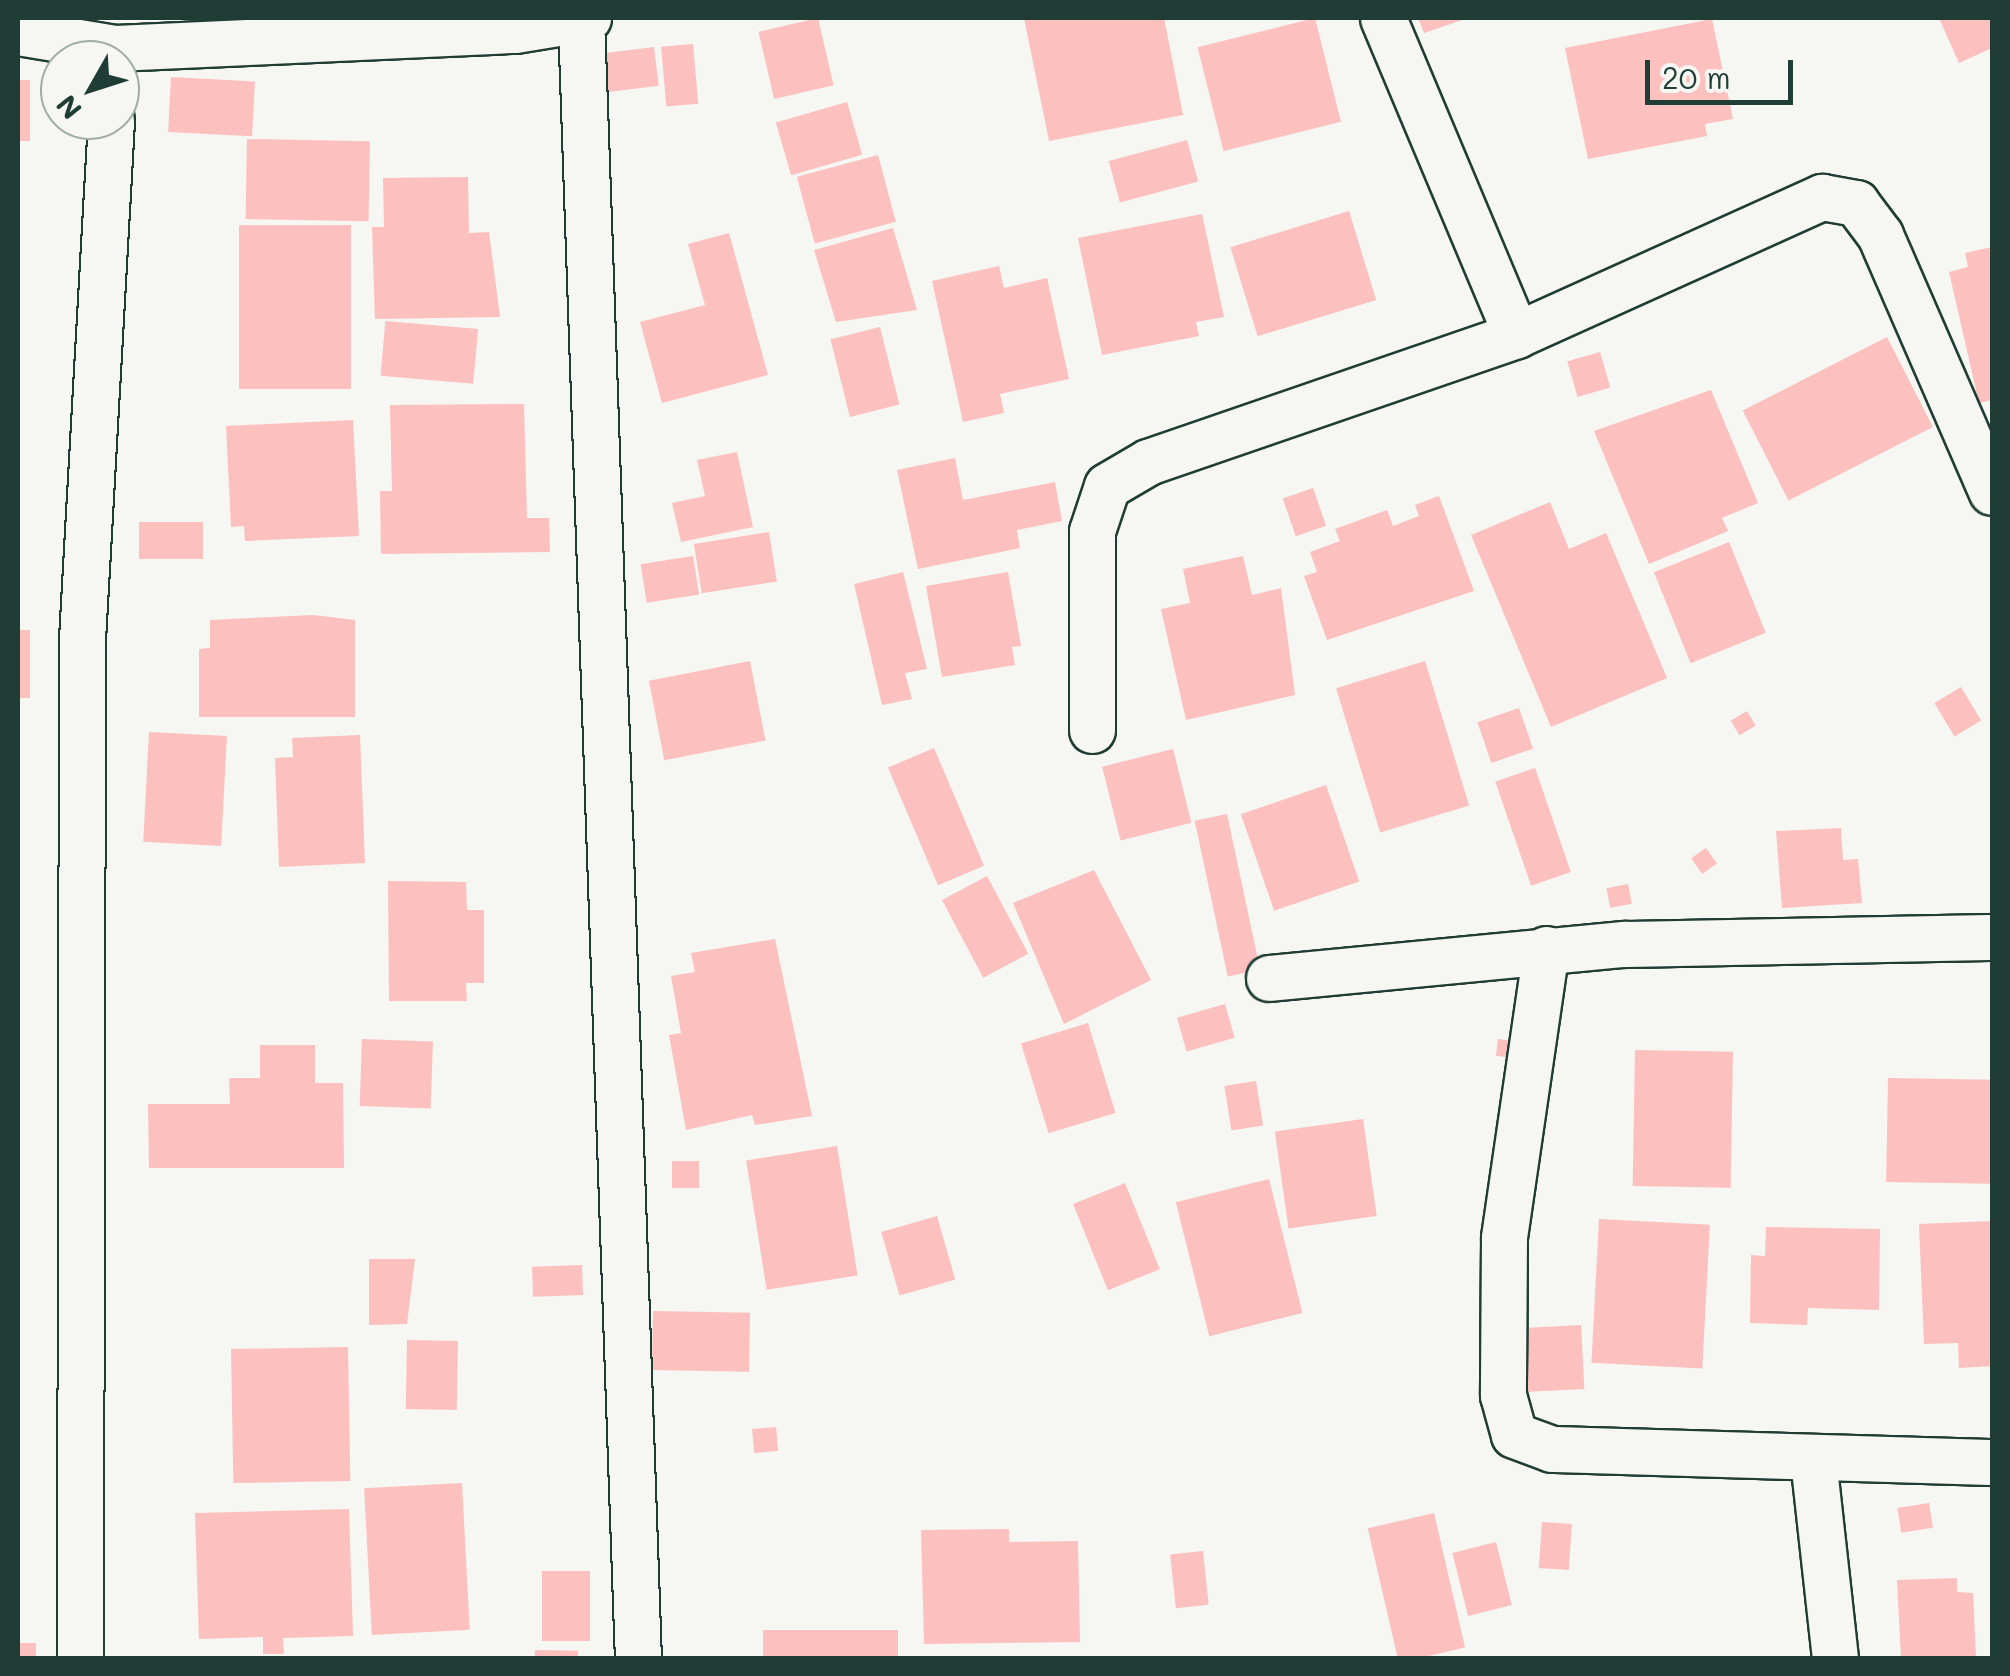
<!DOCTYPE html>
<style>
body{margin:0}
#map{position:relative;width:2010px;height:1676px;overflow:hidden;background:#f6f6f2;font-family:Mali,sans-serif}
div>[style]{position:absolute}
[style*='--x']{left:calc(var(--x)*1px);top:calc(var(--y)*1px);width:calc(var(--w)*1px);rotate:calc(var(--a)*1deg)}
.building>*{inset:0;background:#fcc0be;transform-origin:0 0}
.roads{filter:drop-shadow(2px 0 #1f3d34) drop-shadow(-2px 0 #1f3d34) drop-shadow(0 2px #1f3d34) drop-shadow(0 -2px #1f3d34)}
.street>*{height:45px;margin:-22.5px;padding:0 22.5px;transform-origin:22.5px;border-radius:22.5px;background:#f6f6f2}
span{translate:-50% -50%;white-space:nowrap;text-align:center;line-height:1.15;-webkit-text-stroke:9px #f6f6f2;paint-order:stroke}
.frame{position:absolute;inset:0;border:20px solid #1f3d34;pointer-events:none}
.north{position:absolute;left:40px;top:40px;width:100px;height:100px;box-sizing:border-box;background:#f6f6f2;border:2px solid #a0aca6;border-radius:50%;rotate:231deg;font-size:28px;font-weight:700;line-height:40px;text-align:center;color:#1f3d34}
.north::after{content:'';display:block;margin:auto;width:35px;height:45px;background:#1f3d34;clip-path:polygon(50% 0,100% 100%,50% 72%,0 100%)}
.scale{position:absolute;left:1645px;top:60px;width:148px;height:45px;box-sizing:border-box;border:5px solid #1f3d34;border-top:0;padding-left:12px;font-size:30px;line-height:35px;white-space:nowrap;color:#1f3d34;-webkit-text-stroke:8px #f6f6f2;paint-order:stroke}
</style>
<div id="map">
<div class="building">
<i style="left:818px;top:18px;width:69px;height:61px;rotate:77deg"></i>
<i style="clip-path:polygon(1024px 18px,1164px 18px,1183px 115px,1049px 141px)"></i>
<i style="left:1315px;top:18px;width:107px;height:121px;rotate:76deg"></i>
<i style="clip-path:polygon(1418px 18px,1468px 18px,1424px 33px)"></i>
<i style="clip-path:polygon(1939px 18px,1992px 18px,1992px 48px,1959px 63px)"></i>
<i style="clip-path:polygon(1712px 19px,1733px 119px,1705px 124px,1707px 136px,1588px 159px,1565px 48px)"></i>
<i style="left:693px;top:44px;width:60px;height:32px;rotate:85deg"></i>
<i style="left:654px;top:47px;width:39px;height:53px;rotate:83deg"></i>
<i style="left:171px;top:77px;width:84px;height:55px;rotate:3deg"></i>
<i style="left:18px;top:80px;width:12px;height:61px"></i>
<i style="left:847px;top:102px;width:55px;height:74px;rotate:74deg"></i>
<i style="left:247px;top:139px;width:123px;height:80px;rotate:1deg"></i>
<i style="left:1187px;top:140px;width:43px;height:81px;rotate:75deg"></i>
<i style="left:878px;top:155px;width:69px;height:84px;rotate:75deg"></i>
<i style="clip-path:polygon(468px 177px,469px 233px,489px 232px,500px 317px,375px 319px,372px 227px,384px 227px,383px 178px)"></i>
<i style="left:1349px;top:211px;width:93px;height:124px;rotate:73deg"></i>
<i style="clip-path:polygon(1202px 214px,1224px 317px,1196px 322px,1199px 336px,1102px 355px,1078px 238px)"></i>
<i style="left:239px;top:225px;width:112px;height:164px"></i>
<i style="clip-path:polygon(893px 228px,917px 310px,836px 322px,814px 250px)"></i>
<i style="clip-path:polygon(729px 233px,768px 375px,662px 403px,640px 322px,705px 305px,688px 244px)"></i>
<i style="clip-path:polygon(1992px 247px,1992px 400px,1979px 403px,1949px 272px,1968px 267px,1965px 253px)"></i>
<i style="clip-path:polygon(999px 266px,1004px 288px,1047px 278px,1069px 379px,1000px 394px,1004px 413px,963px 422px,932px 281px)"></i>
<i style="left:880px;top:327px;width:80px;height:51px;rotate:76deg"></i>
<i style="left:478px;top:329px;width:55px;height:93px;rotate:95deg"></i>
<i style="left:1887px;top:337px;width:101px;height:162px;rotate:63deg"></i>
<i style="left:1600px;top:352px;width:37px;height:34px;rotate:74deg"></i>
<i style="clip-path:polygon(1711px 390px,1758px 503px,1722px 518px,1728px 531px,1649px 564px,1594px 431px)"></i>
<i style="clip-path:polygon(524px 404px,527px 518px,549px 518px,550px 552px,381px 554px,380px 491px,392px 491px,390px 405px)"></i>
<i style="clip-path:polygon(353px 420px,359px 536px,245px 541px,244px 526px,231px 527px,226px 426px)"></i>
<i style="clip-path:polygon(737px 452px,753px 527px,681px 542px,672px 503px,705px 496px,697px 460px)"></i>
<i style="clip-path:polygon(955px 458px,963px 500px,1055px 482px,1062px 521px,1017px 530px,1020px 548px,918px 569px,897px 470px)"></i>
<i style="left:1313px;top:488px;width:40px;height:32px;rotate:71deg"></i>
<i style="clip-path:polygon(1439px 496px,1474px 591px,1327px 640px,1304px 576px,1317px 572px,1310px 552px,1340px 541px,1335px 529px,1387px 510px,1393px 526px,1419px 516px,1415px 505px)"></i>
<i style="clip-path:polygon(1550px 502px,1569px 549px,1606px 533px,1667px 678px,1551px 727px,1471px 535px)"></i>
<i style="left:203px;top:522px;width:37px;height:64px;rotate:90deg"></i>
<i style="left:769px;top:532px;width:50px;height:76px;rotate:81deg"></i>
<i style="left:1729px;top:542px;width:98px;height:81px;rotate:68deg"></i>
<i style="left:693px;top:556px;width:39px;height:53px;rotate:81deg"></i>
<i style="clip-path:polygon(1243px 556px,1252px 595px,1281px 588px,1295px 695px,1186px 720px,1161px 609px,1190px 603px,1183px 569px)"></i>
<i style="clip-path:polygon(903px 572px,927px 669px,905px 673px,912px 699px,882px 705px,854px 584px)"></i>
<i style="clip-path:polygon(1008px 572px,1021px 646px,1012px 647px,1015px 665px,942px 677px,926px 586px)"></i>
<i style="clip-path:polygon(313px 615px,355px 620px,355px 717px,199px 717px,199px 649px,210px 648px,210px 620px)"></i>
<i style="left:18px;top:630px;width:12px;height:68px"></i>
<i style="left:750px;top:661px;width:81px;height:103px;rotate:79deg"></i>
<i style="left:1425px;top:661px;width:151px;height:93px;rotate:73deg"></i>
<i style="left:1961px;top:687px;width:39px;height:31px;rotate:59deg"></i>
<i style="left:1519px;top:708px;width:43px;height:44px;rotate:71deg"></i>
<i style="left:1747px;top:711px;width:17px;height:19px;rotate:59deg"></i>
<i style="left:149px;top:732px;width:78px;height:110px;rotate:3deg"></i>
<i style="clip-path:polygon(360px 735px,365px 863px,279px 867px,275px 758px,293px 757px,292px 738px)"></i>
<i style="left:934px;top:748px;width:128px;height:50px;rotate:67deg"></i>
<i style="left:1173px;top:749px;width:76px;height:73px;rotate:76deg"></i>
<i style="left:1535px;top:768px;width:110px;height:42px;rotate:71deg"></i>
<i style="left:1326px;top:785px;width:102px;height:90px;rotate:71deg"></i>
<i style="left:1227px;top:814px;width:159px;height:33px;rotate:78deg"></i>
<i style="clip-path:polygon(1841px 828px,1843px 860px,1858px 859px,1862px 903px,1782px 908px,1776px 831px)"></i>
<i style="left:1706px;top:848px;width:19px;height:18px;rotate:55deg"></i>
<i style="clip-path:polygon(1094px 870px,1151px 980px,1064px 1024px,1013px 903px)"></i>
<i style="left:987px;top:876px;width:88px;height:51px;rotate:62deg"></i>
<i style="clip-path:polygon(388px 881px,466px 882px,467px 910px,484px 910px,484px 983px,466px 983px,467px 1001px,389px 1001px)"></i>
<i style="left:1628px;top:884px;width:20px;height:22px;rotate:79deg"></i>
<i style="clip-path:polygon(775px 939px,812px 1116px,755px 1125px,752px 1115px,686px 1130px,669px 1035px,681px 1033px,671px 976px,695px 972px,691px 953px)"></i>
<i style="left:1225px;top:1004px;width:35px;height:50px;rotate:74deg"></i>
<i style="left:1088px;top:1023px;width:94px;height:70px;rotate:73deg"></i>
<i style="left:362px;top:1039px;width:71px;height:67px;rotate:2deg"></i>
<i style="left:1498px;top:1039px;width:16px;height:17px;rotate:7deg"></i>
<i style="clip-path:polygon(260px 1045px,315px 1045px,315px 1083px,343px 1083px,344px 1168px,149px 1168px,148px 1104px,230px 1104px,229px 1078px,260px 1078px)"></i>
<i style="left:1635px;top:1050px;width:98px;height:136px;rotate:1deg"></i>
<i style="left:1888px;top:1078px;width:104px;height:104px;rotate:1deg"></i>
<i style="left:1256px;top:1081px;width:45px;height:32px;rotate:81deg"></i>
<i style="left:1363px;top:1119px;width:98px;height:89px;rotate:82deg"></i>
<i style="left:837px;top:1146px;width:131px;height:92px;rotate:81deg"></i>
<i style="left:672px;top:1161px;width:27px;height:27px"></i>
<i style="left:1269px;top:1179px;width:138px;height:96px;rotate:76deg"></i>
<i style="left:1125px;top:1183px;width:93px;height:56px;rotate:68deg"></i>
<i style="left:937px;top:1216px;width:66px;height:58px;rotate:74deg"></i>
<i style="left:1599px;top:1219px;width:111px;height:144px;rotate:3deg"></i>
<i style="clip-path:polygon(1992px 1221px,1992px 1366px,1959px 1368px,1958px 1343px,1924px 1344px,1919px 1224px)"></i>
<i style="clip-path:polygon(1766px 1227px,1880px 1229px,1879px 1310px,1808px 1308px,1807px 1325px,1750px 1323px,1751px 1255px,1765px 1256px)"></i>
<i style="clip-path:polygon(369px 1259px,415px 1259px,407px 1324px,369px 1325px)"></i>
<i style="left:582px;top:1265px;width:30px;height:50px;rotate:88deg"></i>
<i style="left:653px;top:1311px;width:97px;height:59px;rotate:1deg"></i>
<i style="left:1581px;top:1325px;width:64px;height:70px;rotate:87deg"></i>
<i style="left:407px;top:1340px;width:51px;height:69px;rotate:1deg"></i>
<i style="left:348px;top:1347px;width:134px;height:117px;rotate:89deg"></i>
<i style="left:776px;top:1427px;width:24px;height:24px;rotate:85deg"></i>
<i style="left:462px;top:1483px;width:147px;height:98px;rotate:87deg"></i>
<i style="left:1929px;top:1503px;width:25px;height:32px;rotate:81deg"></i>
<i style="clip-path:polygon(349px 1509px,353px 1636px,283px 1638px,284px 1654px,263px 1654px,263px 1637px,199px 1639px,195px 1513px)"></i>
<i style="left:1434px;top:1513px;width:138px;height:68px;rotate:77deg"></i>
<i style="left:1542px;top:1522px;width:30px;height:46px;rotate:4deg"></i>
<i style="clip-path:polygon(1009px 1529px,1009px 1542px,1078px 1541px,1080px 1642px,924px 1644px,921px 1530px)"></i>
<i style="left:1496px;top:1542px;width:65px;height:45px;rotate:76deg"></i>
<i style="left:1203px;top:1551px;width:54px;height:33px;rotate:84deg"></i>
<i style="left:542px;top:1571px;width:48px;height:70px"></i>
<i style="clip-path:polygon(1957px 1578px,1957px 1592px,1973px 1593px,1976px 1657px,1901px 1658px,1897px 1580px)"></i>
<i style="left:898px;top:1630px;width:28px;height:135px;rotate:90deg"></i>
<i style="left:18px;top:1643px;width:18px;height:15px"></i>
<i style="left:535px;top:1650px;width:43px;height:8px;rotate:1deg"></i>
</div>
<div class="roads">
<div class="street">
<i style="--x:1383;--y:18;--w:344;--a:67.2"></i>
<i style="--x:581;--y:20;--w:1639;--a:88.01"></i>
<i style="--x:18;--y:32;--w:98;--a:9.4"></i>
<i style="--x:115;--y:48;--w:400;--a:-2.6"></i>
<i style="--x:515;--y:30;--w:74;--a:-9.3"></i>
<i style="--x:1092;--y:730;--w:199;--a:-90"></i>
<i style="--x:1092;--y:531;--w:47;--a:-71.6"></i>
<i style="--x:1107;--y:486;--w:48;--a:-30.3"></i>
<i style="--x:1148;--y:462;--w:389;--a:-19"></i>
<i style="--x:1516;--y:335;--w:336;--a:-24.3"></i>
<i style="--x:1822;--y:197;--w:35;--a:10"></i>
<i style="--x:1856;--y:203;--w:40;--a:53"></i>
<i style="--x:1880;--y:235;--w:280;--a:66.5"></i>
<i style="--x:1546;--y:949;--w:292;--a:98.3"></i>
<i style="--x:1504;--y:1238;--w:157;--a:90.4"></i>
<i style="--x:1503;--y:1395;--w:41;--a:74.6"></i>
<i style="--x:1514;--y:1435;--w:40;--a:20.2"></i>
<i style="--x:1552;--y:1449;--w:440;--a:1.7"></i>
<i style="--x:1269;--y:978;--w:357;--a:-5.5"></i>
<i style="--x:1624;--y:944;--w:368;--a:-1.1"></i>
<i style="--x:1813;--y:1459;--w:200;--a:83.7"></i>
<i style="--x:80;--y:1658;--w:1019;--a:-89.89"></i>
<i style="--x:82;--y:639;--w:520;--a:-86.8"></i>
</div>
</div>
<div class="frame"></div>
<div class="north">N</div>
<div class="scale">20 m</div>
</div>
